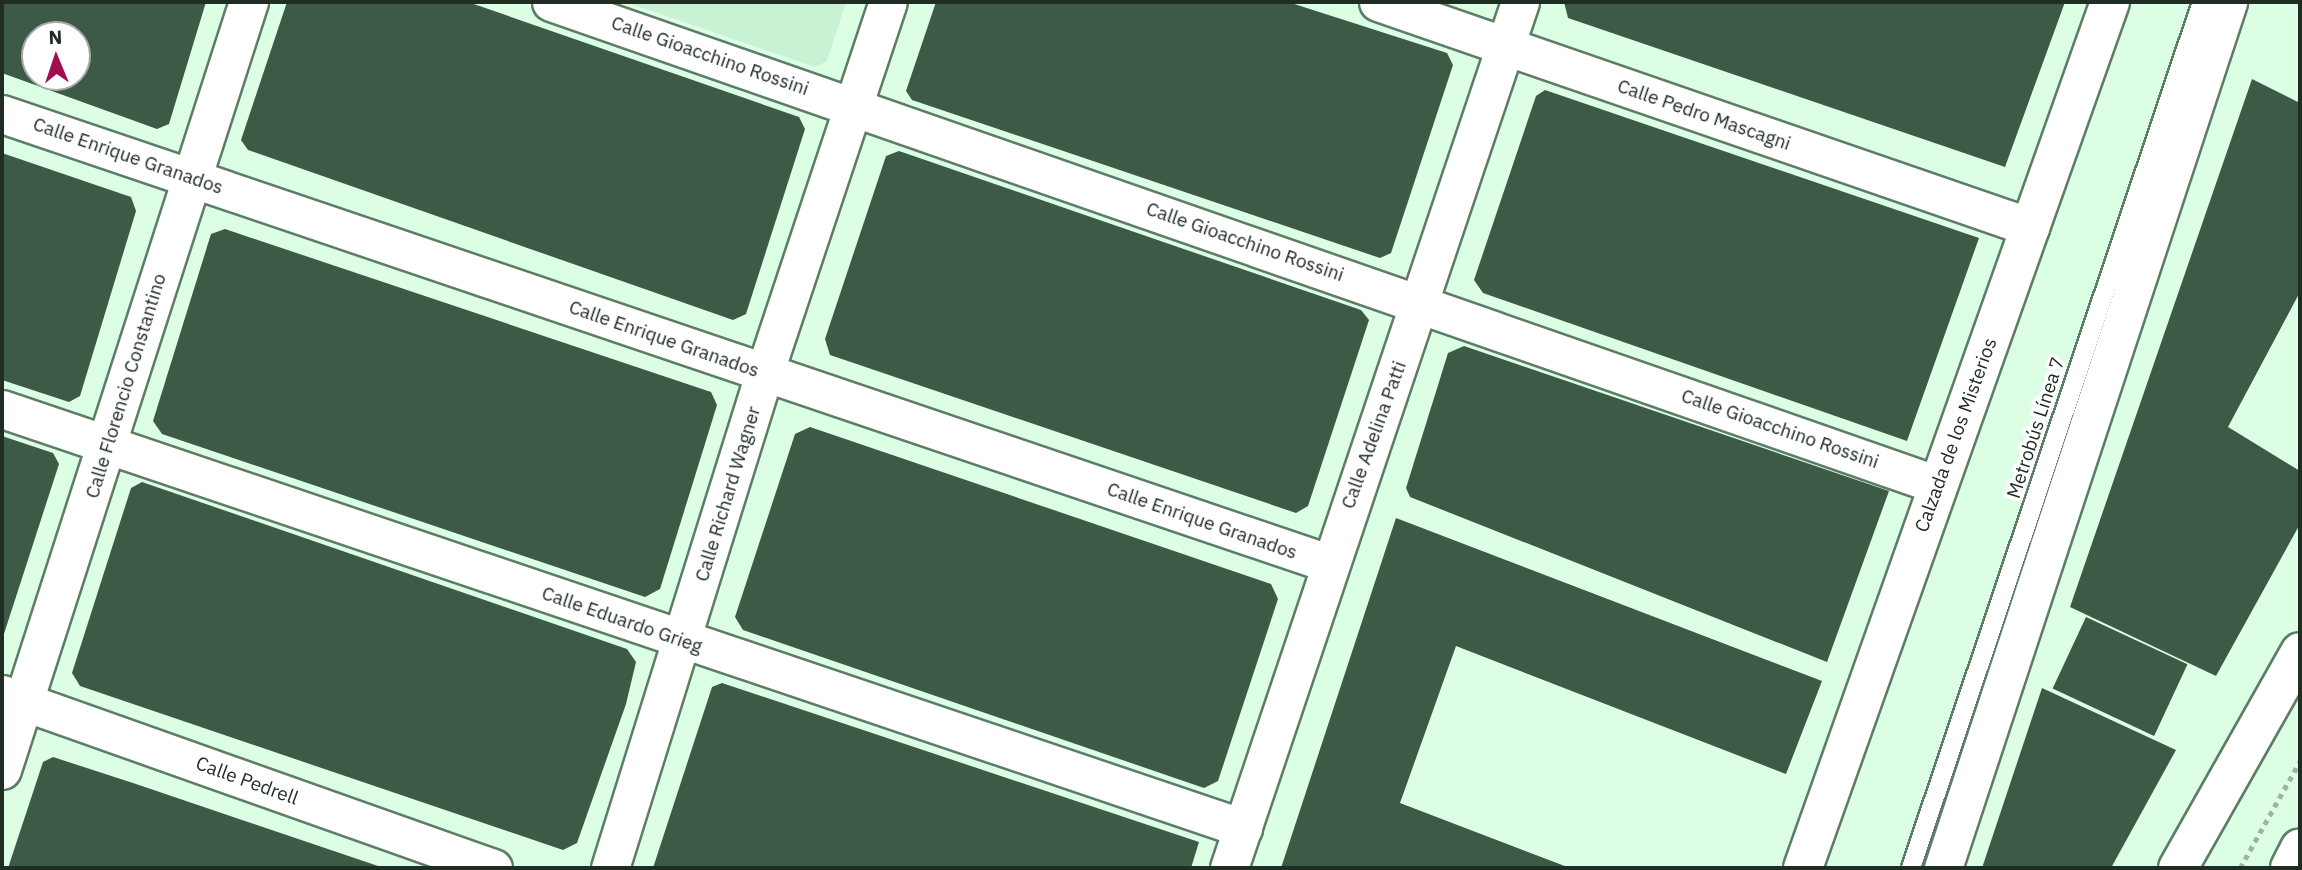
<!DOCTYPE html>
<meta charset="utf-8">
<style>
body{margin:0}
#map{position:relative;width:2302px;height:870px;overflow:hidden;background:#dbfee4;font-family:"IBM Plex Sans",sans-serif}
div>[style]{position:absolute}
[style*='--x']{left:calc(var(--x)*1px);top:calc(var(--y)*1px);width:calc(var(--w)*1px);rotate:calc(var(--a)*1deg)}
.built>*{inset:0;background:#c9f1d4}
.building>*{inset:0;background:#3c5a45;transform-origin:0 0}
.path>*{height:4.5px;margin-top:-2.25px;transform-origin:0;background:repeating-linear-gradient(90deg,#9ab5a1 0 5px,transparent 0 10px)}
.roads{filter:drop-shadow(2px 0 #5e7d67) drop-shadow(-2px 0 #5e7d67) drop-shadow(0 2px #5e7d67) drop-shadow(0 -2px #5e7d67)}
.lane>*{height:18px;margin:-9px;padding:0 9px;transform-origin:9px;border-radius:9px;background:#fff}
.street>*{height:37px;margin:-18.5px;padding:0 18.5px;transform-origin:18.5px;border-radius:18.5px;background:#fff}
.secondary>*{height:38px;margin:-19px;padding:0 19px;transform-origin:19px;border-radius:19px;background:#fff}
span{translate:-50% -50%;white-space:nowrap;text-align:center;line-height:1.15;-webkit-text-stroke:7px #fff;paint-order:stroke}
.street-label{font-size:19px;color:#202d23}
.frame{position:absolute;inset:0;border:4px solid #202d23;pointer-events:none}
.north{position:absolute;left:21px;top:21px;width:70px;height:70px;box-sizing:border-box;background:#fff;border:2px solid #a6aba7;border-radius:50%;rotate:358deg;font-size:19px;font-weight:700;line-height:28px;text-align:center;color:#202d23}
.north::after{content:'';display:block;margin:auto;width:24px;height:32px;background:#a20d4f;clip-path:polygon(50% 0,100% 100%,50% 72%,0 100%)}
</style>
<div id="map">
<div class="built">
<i style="clip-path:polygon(625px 2px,846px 2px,827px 61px,815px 67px)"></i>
</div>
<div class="building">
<i style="clip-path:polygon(evenodd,2px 2px,206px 2px,169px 124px,157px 129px,2px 73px,2px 2px,35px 35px,77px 35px,77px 77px,35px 77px,35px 35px)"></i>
<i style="clip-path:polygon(287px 2px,468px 2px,799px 117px,805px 129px,746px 314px,733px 320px,248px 150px,241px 140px)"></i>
<i style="clip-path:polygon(936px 2px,1288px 2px,1447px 53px,1453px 65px,1391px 253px,1380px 258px,912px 100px,906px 91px)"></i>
<i style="clip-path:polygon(1564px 2px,2065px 2px,2005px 167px,1568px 18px)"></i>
<i style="clip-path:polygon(2252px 79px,2300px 103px,2300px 292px,2228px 427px,2300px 471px,2300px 524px,2216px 676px,2070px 607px)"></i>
<i style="clip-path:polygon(1545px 90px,1979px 238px,1907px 441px,1483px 293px,1474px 280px,1536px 96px)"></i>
<i style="clip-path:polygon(899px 151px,1361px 310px,1369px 320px,1308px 506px,1296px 513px,830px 355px,825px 339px,886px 156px)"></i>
<i style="clip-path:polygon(2px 153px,131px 197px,136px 211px,80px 396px,69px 402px,2px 380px)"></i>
<i style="clip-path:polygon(225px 229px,711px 392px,717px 405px,660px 589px,645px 597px,162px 434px,153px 421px,211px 234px)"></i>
<i style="clip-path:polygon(1464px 346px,1889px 491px,1827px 662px,1410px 497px,1406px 488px,1448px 353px)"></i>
<i style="clip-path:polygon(810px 427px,1271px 584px,1278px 599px,1218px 781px,1204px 788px,743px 630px,735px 617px,795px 434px)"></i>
<i style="clip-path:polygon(2px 436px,53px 453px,59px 464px,2px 640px)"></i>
<i style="clip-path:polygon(142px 482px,627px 649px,636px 662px,626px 704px,577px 843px,563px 850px,80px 686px,72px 673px,131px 488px)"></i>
<i style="clip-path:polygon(1396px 518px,1822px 681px,1786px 774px,1456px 646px,1400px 803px,1570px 868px,1281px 868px)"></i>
<i style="left:2086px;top:617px;width:112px;height:79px;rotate:25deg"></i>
<i style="clip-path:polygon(722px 683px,1199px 842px,1191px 868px,653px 868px,712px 687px)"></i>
<i style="clip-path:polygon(2042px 688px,2176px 750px,2111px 868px,1982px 868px)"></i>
<i style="clip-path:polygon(53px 757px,136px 784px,384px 868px,8px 868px,43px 762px)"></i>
</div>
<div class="path">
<i style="--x:2240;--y:868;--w:123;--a:-60.7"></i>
</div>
<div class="roads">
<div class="lane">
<i style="--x:1911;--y:868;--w:914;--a:-71.43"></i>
</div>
<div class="street">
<i style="--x:551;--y:2;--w:1469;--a:19.2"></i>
<i style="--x:1378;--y:2;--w:690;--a:19.04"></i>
<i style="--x:2;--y:114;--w:1400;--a:18.71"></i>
<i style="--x:2;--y:409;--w:1310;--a:18.66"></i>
<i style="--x:2;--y:694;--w:521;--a:19.51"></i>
<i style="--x:610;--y:868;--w:517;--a:-72.69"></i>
<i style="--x:764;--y:374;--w:392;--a:-71.6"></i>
<i style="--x:1229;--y:868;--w:914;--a:-71.43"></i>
<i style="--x:1943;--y:868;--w:912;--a:-71.78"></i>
</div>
<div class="secondary">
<i style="--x:2;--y:770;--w:807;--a:-72.17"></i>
<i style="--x:1803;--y:868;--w:919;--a:-70.48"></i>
<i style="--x:2178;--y:868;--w:248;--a:-60.5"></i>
<i style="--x:2290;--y:868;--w:22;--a:-63"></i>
</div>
</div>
<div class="street-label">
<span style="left:710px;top:56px;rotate:19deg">Calle Gioacchino Rossini</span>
<span style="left:1704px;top:115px;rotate:19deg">Calle Pedro Mascagni</span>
<span style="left:128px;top:156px;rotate:19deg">Calle Enrique Granados</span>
<span style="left:1245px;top:242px;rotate:19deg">Calle Gioacchino Rossini</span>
<span style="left:664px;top:339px;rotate:19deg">Calle Enrique Granados</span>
<span style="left:126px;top:386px;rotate:-73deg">Calle Florencio Constantino</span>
<span style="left:2036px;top:428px;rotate:-72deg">Metrobús Línea 7</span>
<span style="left:1780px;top:429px;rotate:19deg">Calle Gioacchino Rossini</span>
<span style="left:1374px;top:435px;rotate:-70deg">Calle Adelina Patti</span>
<span style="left:1956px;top:435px;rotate:-70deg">Calzada de los Misterios</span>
<span style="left:728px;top:494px;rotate:-73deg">Calle Richard Wagner</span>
<span style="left:1202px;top:521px;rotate:19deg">Calle Enrique Granados</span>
<span style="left:622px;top:620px;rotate:19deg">Calle Eduardo Grieg</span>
<span style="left:247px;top:781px;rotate:20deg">Calle Pedrell</span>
</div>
<div class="frame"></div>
<div class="north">N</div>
</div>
